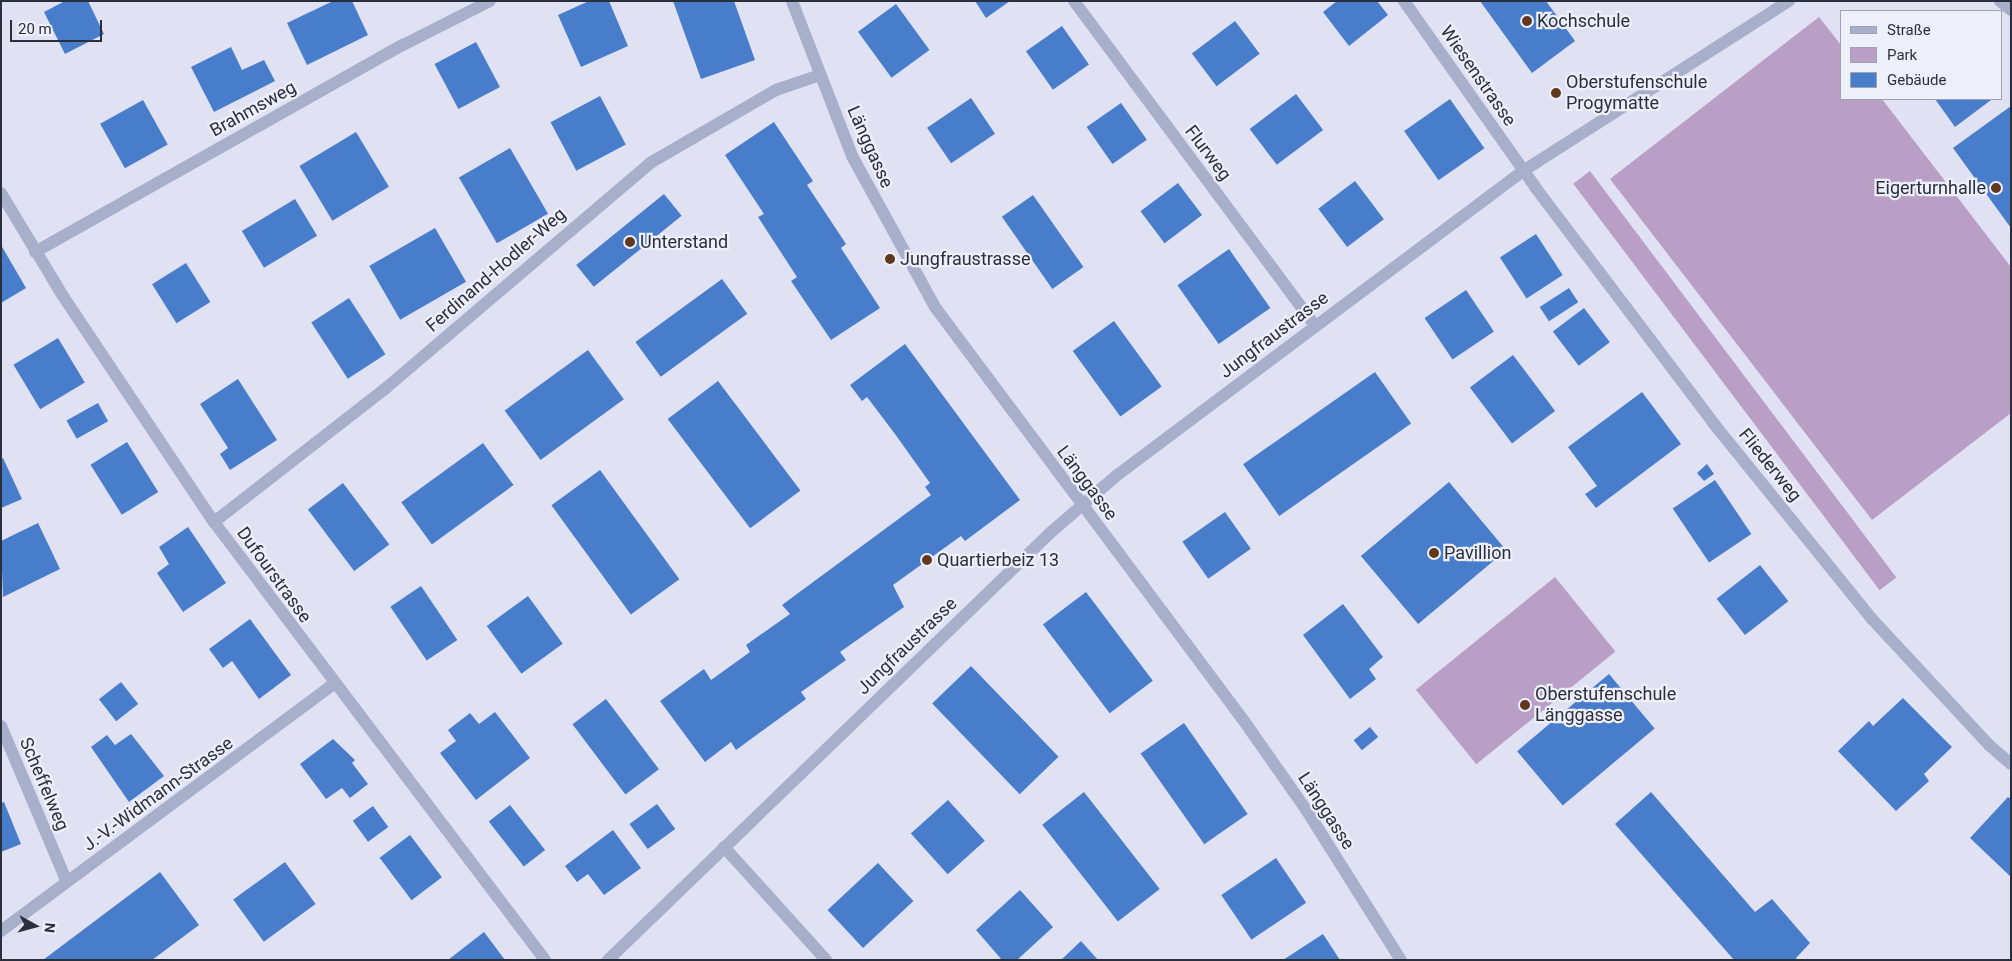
<!DOCTYPE html>
<meta charset="utf-8">
<style>
body{margin:0}
#map{position:relative;width:2012px;height:961px;overflow:hidden;background:#e0e2f4;font-family:Roboto,sans-serif}
div>[style]{position:absolute}
[style*='--x']{left:calc(var(--x)*1px);top:calc(var(--y)*1px);width:calc(var(--w)*1px);rotate:calc(var(--a)*1deg)}
.green>*{inset:0;background:#b99fc5;transform-origin:0 0}
.building>*{inset:0;background:#477dcb;transform-origin:0 0}
.minor>*{height:12px;margin:-6px;padding:0 6px;transform-origin:6px;border-radius:6px;background:#a8afcb}
.dots>*{width:14px;height:14px;translate:-50% -50%;box-sizing:border-box;border:2px solid #edeffb;border-radius:50%}
span{translate:-50% -50%;white-space:nowrap;text-align:center;line-height:1.15;-webkit-text-stroke:4.5px #edeffb;paint-order:stroke}
.poi-label{font-size:18px;color:#2a303b}
.left{translate:0 -50%;text-align:left}
.right{translate:-100% -50%;text-align:right}
.street-label{font-size:18px;color:#2a303b}
.frame{position:absolute;inset:0;border:2px solid #2a303b;pointer-events:none}
.legend{position:absolute;left:1840px;top:10px;width:162px;height:90px;box-sizing:border-box;background:#edeffb;border:1px solid #9fa3ae;margin:0;padding:6px 9px;list-style:none;font-size:15px;color:#2a303b}
.legend li{display:flex;align-items:center;gap:10px;height:25px}
.legend b{width:25px;border:1px solid #9fa3ae}
.north{position:absolute;left:10px;top:901px;width:50px;height:50px;-webkit-text-stroke:4px #edeffb;paint-order:stroke;rotate:97deg;font-size:14px;font-weight:700;line-height:20px;text-align:center;color:#2a303b}
.north::after{content:'';display:block;margin:auto;width:18px;height:22px;background:#2a303b;clip-path:polygon(50% 0,100% 100%,50% 72%,0 100%)}
.scale{position:absolute;left:10px;top:20px;width:92px;height:22px;box-sizing:border-box;border:2px solid #2a303b;border-top:0;padding-left:6px;font-size:15px;line-height:18px;white-space:nowrap;color:#2a303b;-webkit-text-stroke:4px #edeffb;paint-order:stroke}
</style>
<div id="map">
<div class="green">
<i style="clip-path:polygon(1819px 17px,1841px 45px,1841px 99px,1882px 99px,2011px 267px,2011px 413px,1872px 520px,1610px 179px)"></i>
<i style="left:1590px;top:171px;width:509px;height:21px;rotate:53deg"></i>
<i style="left:1555px;top:577px;width:96px;height:179px;rotate:51deg"></i>
</div>
<div class="building">
<i style="clip-path:polygon(65px 1px,88px 1px,104px 34px,65px 54px,44px 12px)"></i>
<i style="clip-path:polygon(333px 1px,352px 1px,368px 35px,307px 65px,287px 23px)"></i>
<i style="clip-path:polygon(589px 1px,609px 1px,628px 46px,581px 67px,558px 15px)"></i>
<i style="clip-path:polygon(673px 1px,734px 1px,755px 60px,701px 79px)"></i>
<i style="clip-path:polygon(975px 1px,1010px 1px,986px 18px)"></i>
<i style="clip-path:polygon(1337px 1px,1377px 1px,1388px 15px,1349px 46px,1323px 12px)"></i>
<i style="clip-path:polygon(1480px 1px,1546px 1px,1575px 41px,1532px 73px)"></i>
<i style="left:896px;top:4px;width:57px;height:47px;rotate:54deg"></i>
<i style="left:1235px;top:21px;width:41px;height:54px;rotate:53deg"></i>
<i style="left:1062px;top:26px;width:47px;height:44px;rotate:55deg"></i>
<i style="left:476px;top:42px;width:51px;height:47px;rotate:62deg"></i>
<i style="clip-path:polygon(231px 47px,242px 70px,264px 60px,275px 81px,214px 112px,191px 67px)"></i>
<i style="left:1296px;top:94px;width:45px;height:58px;rotate:53deg"></i>
<i style="left:600px;top:96px;width:55px;height:56px;rotate:62deg"></i>
<i style="left:971px;top:98px;width:43px;height:53px;rotate:56deg"></i>
<i style="left:1450px;top:99px;width:60px;height:56px;rotate:55deg"></i>
<i style="clip-path:polygon(1935px 99px,1990px 99px,1991px 100px,1955px 127px)"></i>
<i style="left:143px;top:100px;width:51px;height:49px;rotate:61deg"></i>
<i style="left:1121px;top:103px;width:45px;height:42px;rotate:55deg"></i>
<i style="clip-path:polygon(2011px 106px,2011px 228px,1953px 148px)"></i>
<i style="clip-path:polygon(774px 122px,813px 181px,807px 185px,846px 244px,841px 248px,880px 308px,831px 340px,791px 281px,797px 277px,758px 217px,764px 214px,725px 155px)"></i>
<i style="left:356px;top:132px;width:64px;height:66px;rotate:59deg"></i>
<i style="left:510px;top:148px;width:76px;height:59px;rotate:60deg"></i>
<i style="left:1355px;top:181px;width:48px;height:46px;rotate:53deg"></i>
<i style="left:1178px;top:183px;width:40px;height:47px;rotate:53deg"></i>
<i style="left:664px;top:194px;width:28px;height:113px;rotate:51deg"></i>
<i style="left:1033px;top:195px;width:88px;height:38px;rotate:55deg"></i>
<i style="left:295px;top:199px;width:43px;height:62px;rotate:59deg"></i>
<i style="left:435px;top:228px;width:62px;height:76px;rotate:60deg"></i>
<i style="left:1536px;top:234px;width:49px;height:43px;rotate:57deg"></i>
<i style="clip-path:polygon(1px 245px,26px 288px,1px 303px)"></i>
<i style="left:1229px;top:249px;width:72px;height:63px;rotate:55deg"></i>
<i style="left:186px;top:263px;width:46px;height:40px;rotate:58deg"></i>
<i style="left:722px;top:279px;width:43px;height:107px;rotate:54deg"></i>
<i style="left:1569px;top:288px;width:17px;height:35px;rotate:57deg"></i>
<i style="left:1466px;top:290px;width:50px;height:50px;rotate:56deg"></i>
<i style="left:349px;top:298px;width:67px;height:45px;rotate:57deg"></i>
<i style="left:1584px;top:308px;width:43px;height:39px;rotate:53deg"></i>
<i style="left:1114px;top:321px;width:81px;height:51px;rotate:54deg"></i>
<i style="left:58px;top:338px;width:52px;height:52px;rotate:59deg"></i>
<i style="clip-path:polygon(905px 344px,1020px 500px,965px 541px,961px 536px,893px 585px,904px 607px,840px 652px,846px 660px,801px 692px,806px 699px,736px 750px,731px 742px,705px 762px,660px 701px,704px 669px,711px 680px,750px 652px,746px 645px,790px 614px,782px 605px,931px 495px,925px 487px,930px 483px,895px 434px,867px 397px,862px 401px,850px 385px)"></i>
<i style="left:588px;top:350px;width:61px;height:103px;rotate:54deg"></i>
<i style="left:1513px;top:355px;width:70px;height:54px;rotate:53deg"></i>
<i style="left:1375px;top:372px;width:63px;height:161px;rotate:55deg"></i>
<i style="clip-path:polygon(238px 379px,277px 440px,230px 470px,220px 454px,228px 448px,200px 404px)"></i>
<i style="left:718px;top:381px;width:137px;height:63px;rotate:53deg"></i>
<i style="clip-path:polygon(1642px 392px,1681px 444px,1596px 508px,1585px 494px,1597px 486px,1568px 447px)"></i>
<i style="left:98px;top:403px;width:21px;height:36px;rotate:61deg"></i>
<i style="left:127px;top:442px;width:59px;height:43px;rotate:58deg"></i>
<i style="left:483px;top:443px;width:52px;height:101px;rotate:54deg"></i>
<i style="clip-path:polygon(3px 458px,22px 499px,1px 508px,1px 459px)"></i>
<i style="clip-path:polygon(1707px 464px,1714px 474px,1704px 481px,1697px 473px)"></i>
<i style="left:600px;top:470px;width:135px;height:60px;rotate:54deg"></i>
<i style="left:1715px;top:480px;width:65px;height:51px;rotate:56deg"></i>
<i style="left:1449px;top:482px;width:89px;height:115px;rotate:50deg"></i>
<i style="left:343px;top:483px;width:77px;height:44px;rotate:53deg"></i>
<i style="left:1225px;top:512px;width:45px;height:52px;rotate:55deg"></i>
<i style="clip-path:polygon(38px 523px,60px 569px,3px 597px,1px 541px)"></i>
<i style="clip-path:polygon(188px 527px,226px 583px,183px 612px,157px 573px,169px 564px,159px 547px)"></i>
<i style="left:1760px;top:565px;width:46px;height:55px;rotate:52deg"></i>
<i style="left:421px;top:586px;width:65px;height:37px;rotate:56deg"></i>
<i style="left:1086px;top:592px;width:111px;height:54px;rotate:53deg"></i>
<i style="left:528px;top:596px;width:59px;height:51px;rotate:54deg"></i>
<i style="clip-path:polygon(1343px 604px,1383px 657px,1369px 669px,1376px 679px,1350px 699px,1303px 635px)"></i>
<i style="clip-path:polygon(250px 619px,291px 675px,259px 699px,232px 661px,223px 668px,209px 649px)"></i>
<i style="left:971px;top:666px;width:126px;height:54px;rotate:46deg"></i>
<i style="left:1609px;top:674px;width:71px;height:120px;rotate:50deg"></i>
<i style="left:121px;top:682px;width:28px;height:28px;rotate:52deg"></i>
<i style="clip-path:polygon(1903px 698px,1952px 747px,1924px 774px,1929px 781px,1896px 811px,1838px 751px,1869px 721px,1873px 726px)"></i>
<i style="left:606px;top:699px;width:88px;height:42px;rotate:53deg"></i>
<i style="clip-path:polygon(495px 712px,530px 758px,476px 800px,440px 753px,456px 741px,448px 730px,470px 713px,479px 724px)"></i>
<i style="left:1184px;top:723px;width:111px;height:53px;rotate:55deg"></i>
<i style="left:1370px;top:727px;width:13px;height:21px;rotate:51deg"></i>
<i style="clip-path:polygon(131px 734px,164px 776px,129px 802px,91px 747px,107px 735px,115px 745px)"></i>
<i style="clip-path:polygon(333px 739px,355px 760px,352px 763px,368px 784px,350px 798px,342px 788px,326px 799px,300px 764px)"></i>
<i style="left:1084px;top:792px;width:123px;height:53px;rotate:52deg"></i>
<i style="clip-path:polygon(1651px 792px,1755px 912px,1772px 899px,1810px 943px,1796px 958px,1797px 960px,1734px 960px,1615px 824px)"></i>
<i style="clip-path:polygon(2008px 797px,2011px 799px,2011px 877px,1970px 838px)"></i>
<i style="left:948px;top:800px;width:55px;height:50px;rotate:48deg"></i>
<i style="clip-path:polygon(4px 802px,21px 844px,1px 852px,1px 803px)"></i>
<i style="left:657px;top:804px;width:31px;height:34px;rotate:54deg"></i>
<i style="left:510px;top:805px;width:57px;height:27px;rotate:52deg"></i>
<i style="left:373px;top:806px;width:26px;height:25px;rotate:54deg"></i>
<i style="clip-path:polygon(613px 830px,641px 868px,604px 895px,588px 874px,577px 882px,565px 866px)"></i>
<i style="left:410px;top:835px;width:53px;height:38px;rotate:53deg"></i>
<i style="left:1276px;top:858px;width:54px;height:66px;rotate:56deg"></i>
<i style="left:285px;top:862px;width:52px;height:64px;rotate:54deg"></i>
<i style="left:878px;top:863px;width:52px;height:69px;rotate:47deg"></i>
<i style="clip-path:polygon(160px 872px,199px 925px,152px 960px,43px 960px)"></i>
<i style="clip-path:polygon(1020px 890px,1053px 927px,1017px 960px,1002px 960px,976px 930px)"></i>
<i style="clip-path:polygon(484px 932px,505px 960px,448px 960px)"></i>
<i style="clip-path:polygon(1323px 934px,1340px 960px,1283px 960px)"></i>
<i style="clip-path:polygon(1081px 941px,1098px 960px,1061px 960px)"></i>
</div>
<div class="minor">
<i style="--x:792;--y:1;--w:166;--a:68.8"></i>
<i style="--x:852;--y:156;--w:172;--a:61.2"></i>
<i style="--x:935;--y:307;--w:517;--a:53.26"></i>
<i style="--x:1244;--y:721;--w:110;--a:55"></i>
<i style="--x:1307;--y:811;--w:176;--a:57.8"></i>
<i style="--x:1074;--y:1;--w:404;--a:53.4"></i>
<i style="--x:1404;--y:1;--w:228;--a:54.8"></i>
<i style="--x:1535;--y:187;--w:297;--a:52.9"></i>
<i style="--x:1714;--y:424;--w:251;--a:51"></i>
<i style="--x:1872;--y:619;--w:172;--a:47.1"></i>
<i style="--x:1989;--y:745;--w:29;--a:41"></i>
<i style="--x:2000;--y:1;--w:14;--a:39"></i>
<i style="--x:1;--y:193;--w:120;--a:59"></i>
<i style="--x:63;--y:296;--w:272;--a:56.3"></i>
<i style="--x:214;--y:522;--w:549;--a:52.92"></i>
<i style="--x:35;--y:252;--w:422;--a:-29.4"></i>
<i style="--x:403;--y:45;--w:97;--a:-26.8"></i>
<i style="--x:214;--y:522;--w:218;--a:-37.9"></i>
<i style="--x:386;--y:388;--w:347;--a:-40.4"></i>
<i style="--x:650;--y:163;--w:146;--a:-30.1"></i>
<i style="--x:776;--y:90;--w:46;--a:-18.8"></i>
<i style="--x:1;--y:726;--w:169;--a:67.1"></i>
<i style="--x:724;--y:847;--w:152;--a:47.9"></i>
<i style="--x:1;--y:931;--w:415;--a:-36.6"></i>
<i style="--x:608;--y:960;--w:615;--a:-44.01"></i>
<i style="--x:1050;--y:533;--w:87;--a:-40.8"></i>
<i style="--x:1116;--y:476;--w:509;--a:-36.85"></i>
<i style="--x:1523;--y:171;--w:316;--a:-32.6"></i>
</div>
<div class="dots">
<i style="left:1527px;top:21px;background:#5f381d"></i>
<i style="left:1556px;top:93px;background:#5f381d"></i>
<i style="left:1996px;top:188px;background:#5f381d"></i>
<i style="left:630px;top:242px;background:#5f381d"></i>
<i style="left:890px;top:259px;background:#5f381d"></i>
<i style="left:1434px;top:553px;background:#5f381d"></i>
<i style="left:927px;top:560px;background:#5f381d"></i>
<i style="left:1525px;top:705px;background:#5f381d"></i>
</div>
<div class="poi-label">
<span class="left" style="left:1537px;top:21px">Kochschule</span>
<span class="left" style="left:1566px;top:93px">Oberstufenschule<br>Progymatte</span>
<span class="right" style="left:1986px;top:188px">Eigerturnhalle</span>
<span class="left" style="left:640px;top:242px">Unterstand</span>
<span class="left" style="left:900px;top:259px">Jungfraustrasse</span>
<span class="left" style="left:1444px;top:553px">Pavillion</span>
<span class="left" style="left:937px;top:560px">Quartierbeiz 13</span>
<span class="left" style="left:1535px;top:705px">Oberstufenschule<br>Länggasse</span>
</div>
<div class="street-label">
<span style="left:1478px;top:76px;rotate:55deg">Wiesenstrasse</span>
<span style="left:253px;top:109px;rotate:-29deg">Brahmsweg</span>
<span style="left:870px;top:147px;rotate:66deg">Länggasse</span>
<span style="left:1208px;top:153px;rotate:53deg">Flurweg</span>
<span style="left:496px;top:270px;rotate:-41deg">Ferdinand-Hodler-Weg</span>
<span style="left:1274px;top:335px;rotate:-37deg">Jungfraustrasse</span>
<span style="left:1770px;top:465px;rotate:51deg">Fliederweg</span>
<span style="left:1087px;top:483px;rotate:53deg">Länggasse</span>
<span style="left:274px;top:575px;rotate:54deg">Dufourstrasse</span>
<span style="left:907px;top:646px;rotate:-44deg">Jungfraustrasse</span>
<span style="left:44px;top:784px;rotate:67deg">Scheffelweg</span>
<span style="left:158px;top:794px;rotate:-36deg">J.-V.-Widmann-Strasse</span>
<span style="left:1326px;top:811px;rotate:57deg">Länggasse</span>
</div>
<div class="frame"></div>
<ul class="legend">
<li><b style="height:6px;background:#a8afcb"></b>Straße</li>
<li><b style="height:14px;background:#b99fc5"></b>Park</li>
<li><b style="height:14px;background:#477dcb"></b>Gebäude</li>
</ul>
<div class="north">N</div>
<div class="scale">20 m</div>
</div>
